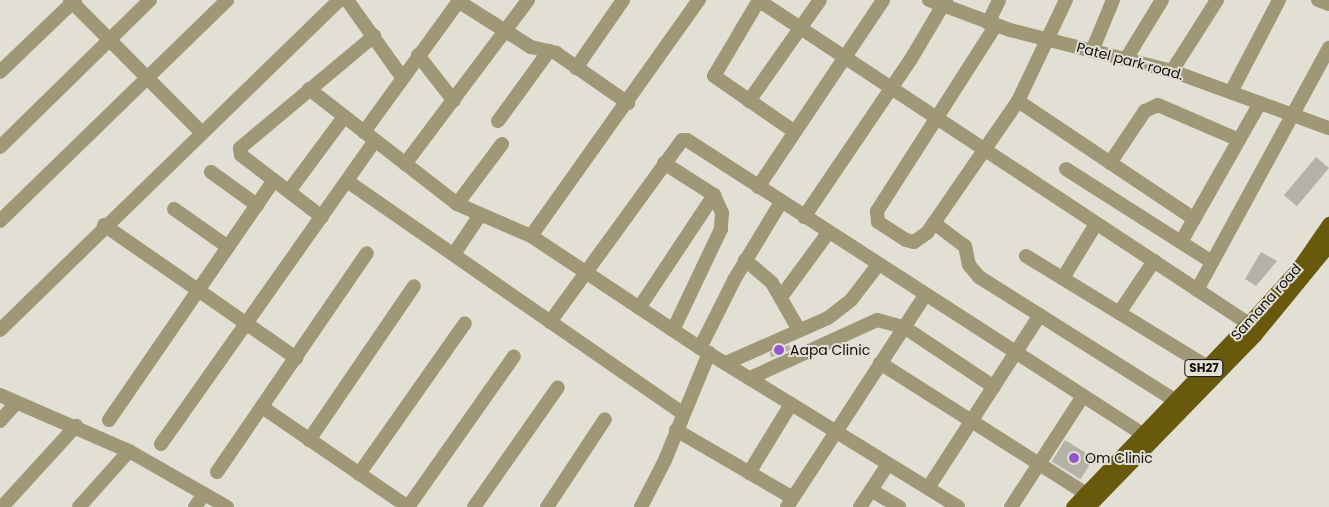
<!DOCTYPE html>
<style>
body{margin:0}
#map{position:relative;width:1329px;height:507px;overflow:hidden;background:#e2e0d5;font-family:Poppins,sans-serif}
div>[style]{position:absolute}
[style*='--x']{left:calc(var(--x)*1px);top:calc(var(--y)*1px);width:calc(var(--w)*1px);rotate:calc(var(--a)*1deg)}
.building>*{inset:0;background:#b4b2a7;transform-origin:0 0}
.minor>*{height:14px;margin:-7px;padding:0 7px;transform-origin:7px;border-radius:7px;background:#9f9775}
.major>*{height:15px;margin:-7.5px;padding:0 7.5px;transform-origin:7.5px;border-radius:7.5px;background:#69590d}
.dots>*{width:14px;height:14px;translate:-50% -50%;box-sizing:border-box;border:2px solid #e2e0d5;border-radius:50%}
span{translate:-50% -50%;white-space:nowrap;text-align:center;line-height:1.15;-webkit-text-stroke:4px #e2e0d5;paint-order:stroke}
.shield-label span{padding:1px 4px;background:#e2e0d5;border:1px solid;border-radius:4px;-webkit-text-stroke-width:0}
.shield-label{font-size:12px;color:#12120e;font-weight:700}
.street-label{font-size:14px;color:#12120e}
.poi-label{font-size:14px;color:#12120e}
.left{translate:0 -50%;text-align:left}
</style>
<div id="map">
<div class="building">
<i style="left:1316px;top:157px;width:17px;height:50px;rotate:40deg"></i>
<i style="clip-path:polygon(1261px 252px,1277px 261px,1256px 286px,1245px 279px)"></i>
<i style="left:789px;top:345px;width:5px;height:21px;rotate:68deg"></i>
<i style="left:1065px;top:440px;width:34px;height:25px;rotate:32deg"></i>
</div>
<div class="minor">
<i style="--x:70;--y:0;--w:186;--a:45.2"></i>
<i style="--x:347;--y:0;--w:95;--a:54.5"></i>
<i style="--x:758;--y:0;--w:599;--a:33.42"></i>
<i style="--x:759;--y:0;--w:88;--a:120.6"></i>
<i style="--x:714;--y:76;--w:98;--a:34.7"></i>
<i style="--x:929;--y:0;--w:86;--a:20.3"></i>
<i style="--x:1010;--y:30;--w:167;--a:14.2"></i>
<i style="--x:1172;--y:71;--w:167;--a:20"></i>
<i style="--x:1318;--y:0;--w:12;--a:20"></i>
<i style="--x:988;--y:23;--w:25;--a:-64"></i>
<i style="--x:996;--y:25;--w:221;--a:122.6"></i>
<i style="--x:877;--y:211;--w:11;--a:85"></i>
<i style="--x:878;--y:222;--w:33;--a:33"></i>
<i style="--x:906;--y:240;--w:8;--a:14"></i>
<i style="--x:914;--y:242;--w:16;--a:-35"></i>
<i style="--x:927;--y:233;--w:160;--a:-55.4"></i>
<i style="--x:1018;--y:101;--w:112;--a:-64.6"></i>
<i style="--x:1092;--y:51;--w:55;--a:-67.6"></i>
<i style="--x:418;--y:55;--w:58;--a:52"></i>
<i style="--x:1126;--y:59;--w:69;--a:-58.6"></i>
<i style="--x:576;--y:68;--w:83;--a:-55.3"></i>
<i style="--x:1172;--y:71;--w:84;--a:-57.6"></i>
<i style="--x:0;--y:72;--w:104;--a:-43.8"></i>
<i style="--x:309;--y:89;--w:187;--a:37.8"></i>
<i style="--x:457;--y:204;--w:81;--a:23.4"></i>
<i style="--x:531;--y:236;--w:203;--a:33.5"></i>
<i style="--x:700;--y:348;--w:303;--a:31.6"></i>
<i style="--x:1231;--y:92;--w:104;--a:-62.4"></i>
<i style="--x:749;--y:101;--w:123;--a:-54.9"></i>
<i style="--x:1018;--y:101;--w:212;--a:33.8"></i>
<i style="--x:498;--y:121;--w:87;--a:-53.9"></i>
<i style="--x:364;--y:132;--w:157;--a:-54.1"></i>
<i style="--x:456;--y:5;--w:5;--a:-22"></i>
<i style="--x:461;--y:3;--w:83;--a:32.2"></i>
<i style="--x:531;--y:47;--w:26;--a:13"></i>
<i style="--x:556;--y:53;--w:88;--a:34.8"></i>
<i style="--x:0;--y:147;--w:210;--a:-44.4"></i>
<i style="--x:664;--y:163;--w:59;--a:32.6"></i>
<i style="--x:714;--y:195;--w:20;--a:66"></i>
<i style="--x:722;--y:213;--w:16;--a:94"></i>
<i style="--x:721;--y:229;--w:112;--a:115.4"></i>
<i style="--x:1110;--y:163;--w:63;--a:-56.1"></i>
<i style="--x:1145;--y:111;--w:14;--a:-25"></i>
<i style="--x:1158;--y:105;--w:88;--a:23.4"></i>
<i style="--x:405;--y:164;--w:205;--a:-53.1"></i>
<i style="--x:1066;--y:169;--w:173;--a:32.5"></i>
<i style="--x:211;--y:172;--w:57;--a:35.7"></i>
<i style="--x:347;--y:181;--w:409;--a:34.7"></i>
<i style="--x:758;--y:187;--w:225;--a:-56.2"></i>
<i style="--x:289;--y:191;--w:92;--a:-53.4"></i>
<i style="--x:457;--y:204;--w:75;--a:-53.1"></i>
<i style="--x:174;--y:209;--w:66;--a:35.1"></i>
<i style="--x:322;--y:217;--w:102;--a:-142.6"></i>
<i style="--x:241;--y:155;--w:7;--a:-98"></i>
<i style="--x:240;--y:148;--w:175;--a:-39.9"></i>
<i style="--x:804;--y:217;--w:191;--a:-55.9"></i>
<i style="--x:911;--y:59;--w:69;--a:-59.3"></i>
<i style="--x:0;--y:221;--w:317;--a:-44.2"></i>
<i style="--x:934;--y:223;--w:39;--a:37"></i>
<i style="--x:965;--y:246;--w:19;--a:78"></i>
<i style="--x:969;--y:265;--w:16;--a:50"></i>
<i style="--x:979;--y:277;--w:229;--a:32.2"></i>
<i style="--x:104;--y:225;--w:234;--a:34.7"></i>
<i style="--x:531;--y:236;--w:290;--a:-54.6"></i>
<i style="--x:1181;--y:242;--w:160;--a:-60.4"></i>
<i style="--x:454;--y:254;--w:47;--a:-56.3"></i>
<i style="--x:1026;--y:256;--w:211;--a:31.4"></i>
<i style="--x:745;--y:260;--w:35;--a:40"></i>
<i style="--x:772;--y:283;--w:54;--a:60.1"></i>
<i style="--x:1063;--y:278;--w:63;--a:-58.6"></i>
<i style="--x:1197;--y:290;--w:276;--a:-61.4"></i>
<i style="--x:781;--y:297;--w:79;--a:-53.7"></i>
<i style="--x:639;--y:308;--w:136;--a:-56.4"></i>
<i style="--x:1119;--y:313;--w:63;--a:-56.1"></i>
<i style="--x:550;--y:322;--w:225;--a:-54"></i>
<i style="--x:682;--y:140;--w:5;--a:0"></i>
<i style="--x:687;--y:140;--w:540;--a:32.84"></i>
<i style="--x:0;--y:330;--w:473;--a:-44.2"></i>
<i style="--x:700;--y:348;--w:76;--a:-63.4"></i>
<i style="--x:734;--y:280;--w:91;--a:-58.9"></i>
<i style="--x:726;--y:363;--w:111;--a:-23.8"></i>
<i style="--x:828;--y:318;--w:29;--a:-38"></i>
<i style="--x:851;--y:300;--w:44;--a:-52.4"></i>
<i style="--x:880;--y:363;--w:243;--a:32.4"></i>
<i style="--x:750;--y:378;--w:140;--a:-24.5"></i>
<i style="--x:877;--y:320;--w:28;--a:15"></i>
<i style="--x:904;--y:327;--w:108;--a:33.7"></i>
<i style="--x:0;--y:395;--w:141;--a:23.5"></i>
<i style="--x:129;--y:451;--w:113;--a:29.7"></i>
<i style="--x:262;--y:407;--w:177;--a:34.4"></i>
<i style="--x:109;--y:420;--w:291;--a:-55.5"></i>
<i style="--x:0;--y:421;--w:25;--a:-48"></i>
<i style="--x:676;--y:430;--w:135;--a:30.2"></i>
<i style="--x:309;--y:440;--w:186;--a:-55.7"></i>
<i style="--x:161;--y:444;--w:371;--a:-54.8"></i>
<i style="--x:217;--y:472;--w:265;--a:-55.6"></i>
<i style="--x:749;--y:473;--w:81;--a:-58.7"></i>
<i style="--x:359;--y:474;--w:184;--a:-54.9"></i>
<i style="--x:928;--y:488;--w:206;--a:-57.1"></i>
<i style="--x:871;--y:490;--w:33;--a:31"></i>
<i style="--x:2;--y:507;--w:110;--a:-47.6"></i>
<i style="--x:79;--y:507;--w:75;--a:-48.2"></i>
<i style="--x:195;--y:507;--w:16;--a:-55"></i>
<i style="--x:408;--y:507;--w:184;--a:-54.9"></i>
<i style="--x:474;--y:507;--w:146;--a:-55"></i>
<i style="--x:547;--y:507;--w:105;--a:-56.6"></i>
<i style="--x:641;--y:507;--w:53;--a:-62.9"></i>
<i style="--x:665;--y:460;--w:116;--a:-67.6"></i>
<i style="--x:787;--y:507;--w:253;--a:-56.9"></i>
<i style="--x:860;--y:507;--w:51;--a:-56.9"></i>
<i style="--x:1011;--y:507;--w:132;--a:-57"></i>
</div>
<div class="major">
<i style="--x:1073;--y:507;--w:255;--a:-46.3"></i>
<i style="--x:1249;--y:323;--w:73;--a:-47.8"></i>
<i style="--x:1298;--y:269;--w:55;--a:-55.4"></i>
<i style="--x:1087;--y:507;--w:241;--a:-45.8"></i>
<i style="--x:1255;--y:334;--w:117;--a:-50.6"></i>
</div>
<div class="dots">
<i style="left:779px;top:350px;background:#9556cc"></i>
<i style="left:1074px;top:458px;background:#9556cc"></i>
</div>
<div class="shield-label">
<span style="left:1204px;top:368px">SH27</span>
</div>
<div class="street-label">
<span style="left:1130px;top:61px;rotate:15deg">Patel park road.</span>
<span style="left:1266px;top:302px;rotate:-48deg">Samana road</span>
</div>
<div class="poi-label">
<span class="left" style="left:790px;top:350px">Aapa Clinic</span>
<span class="left" style="left:1085px;top:458px">Om Clinic</span>
</div>
</div>
